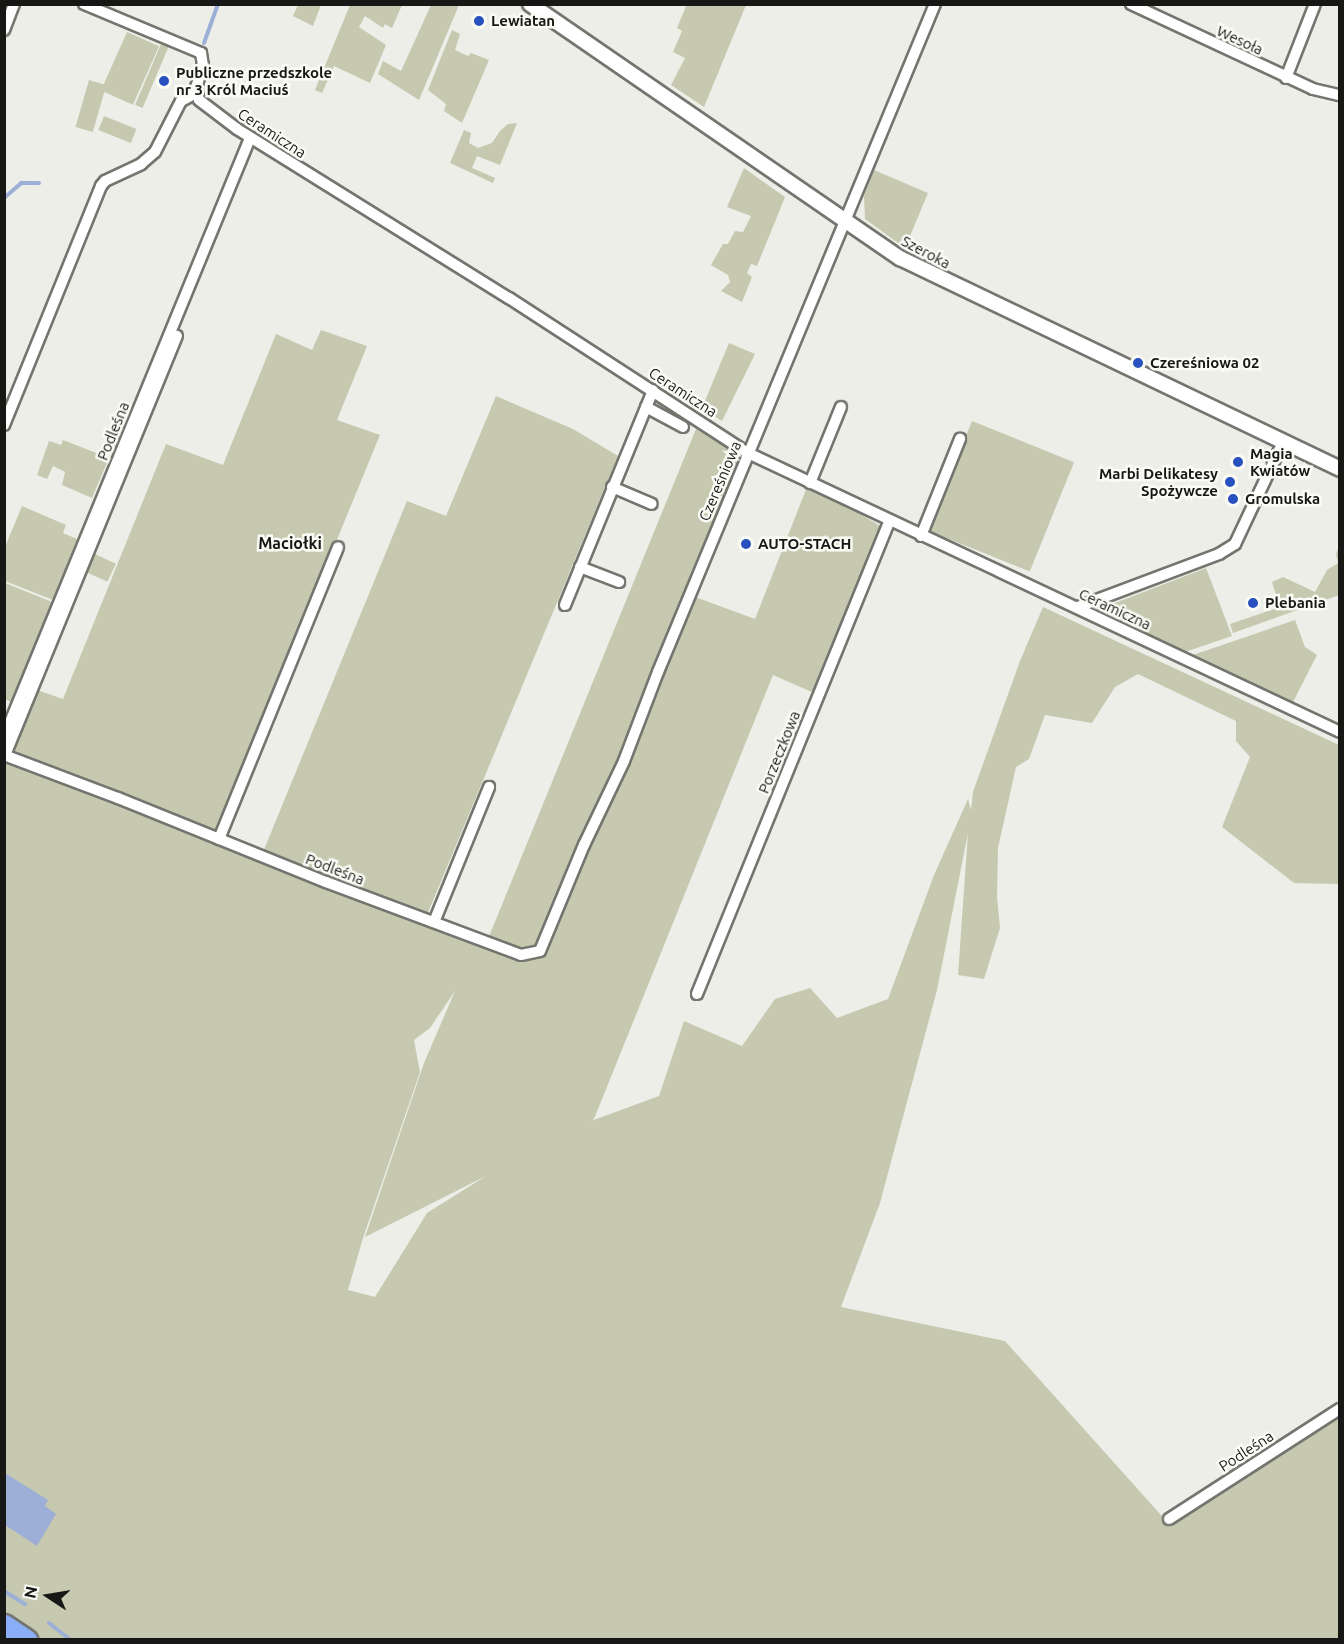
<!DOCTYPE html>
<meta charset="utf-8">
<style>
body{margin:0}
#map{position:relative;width:1344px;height:1644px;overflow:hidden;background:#edeee7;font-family:Ubuntu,sans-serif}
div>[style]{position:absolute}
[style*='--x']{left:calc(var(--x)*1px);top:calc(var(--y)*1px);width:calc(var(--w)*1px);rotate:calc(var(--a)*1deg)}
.green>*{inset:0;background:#c6c9af;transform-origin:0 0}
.water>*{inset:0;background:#9dafd6}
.stream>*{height:4px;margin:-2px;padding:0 2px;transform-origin:2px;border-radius:2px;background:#9dafd6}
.roads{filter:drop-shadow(2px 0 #74756f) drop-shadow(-2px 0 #74756f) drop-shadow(0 2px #74756f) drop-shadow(0 -2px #74756f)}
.minor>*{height:10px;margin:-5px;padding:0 5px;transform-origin:5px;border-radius:5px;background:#fff}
.tertiary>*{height:14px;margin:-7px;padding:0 7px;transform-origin:7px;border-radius:7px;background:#fff}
.motorway>*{height:21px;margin:-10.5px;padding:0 10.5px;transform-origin:10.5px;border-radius:10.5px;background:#8baef9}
.dots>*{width:16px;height:16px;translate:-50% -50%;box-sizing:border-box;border:3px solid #fafbf5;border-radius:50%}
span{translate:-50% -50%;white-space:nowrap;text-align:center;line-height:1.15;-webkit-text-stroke:5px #fafbf5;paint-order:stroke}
.poi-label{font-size:15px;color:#171715;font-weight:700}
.left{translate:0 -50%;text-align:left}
.right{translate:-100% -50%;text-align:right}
.street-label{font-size:15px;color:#171715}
.neighbourhood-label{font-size:16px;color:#171715;font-weight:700}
.frame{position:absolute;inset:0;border:6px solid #171715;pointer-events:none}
.north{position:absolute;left:18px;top:1566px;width:60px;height:60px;-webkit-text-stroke:4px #fafbf5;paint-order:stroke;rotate:282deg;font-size:16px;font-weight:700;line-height:24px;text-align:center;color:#171715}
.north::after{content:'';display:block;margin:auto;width:21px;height:27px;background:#171715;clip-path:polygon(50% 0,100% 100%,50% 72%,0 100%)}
</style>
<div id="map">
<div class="green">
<i style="clip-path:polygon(687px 4px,746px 5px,704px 107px,671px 85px,685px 58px,673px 52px,682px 31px,677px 28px)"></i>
<i style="clip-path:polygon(298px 5px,321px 5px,313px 26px,293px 16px)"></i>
<i style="clip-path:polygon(350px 5px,402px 5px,392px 28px,385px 24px,383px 28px,365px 16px,359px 27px,386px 45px,370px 83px,334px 66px,322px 93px,315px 90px)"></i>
<i style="clip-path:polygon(431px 5px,459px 5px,419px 100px,378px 74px,383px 61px,401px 71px)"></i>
<i style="clip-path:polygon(452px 30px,460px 34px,455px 50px,468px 56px,471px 53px,489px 60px,462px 123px,444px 111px,446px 104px,428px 90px)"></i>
<i style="left:127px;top:32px;width:35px;height:64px;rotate:24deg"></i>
<i style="left:161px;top:44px;width:8px;height:66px;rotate:23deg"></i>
<i style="left:89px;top:80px;width:18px;height:49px;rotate:16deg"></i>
<i style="left:104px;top:116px;width:35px;height:15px;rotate:22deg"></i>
<i style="clip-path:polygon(517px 123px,500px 165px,477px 156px,472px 168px,495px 178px,493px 183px,450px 163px,464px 130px,471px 133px,469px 143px,478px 148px,492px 143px,500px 131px,508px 124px)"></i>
<i style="clip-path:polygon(744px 168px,785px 197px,757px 266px,751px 264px,747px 273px,752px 277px,742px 302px,721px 291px,730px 282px,728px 275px,711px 265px,723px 244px,728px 244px,735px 231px,743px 232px,751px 216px,727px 207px)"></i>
<i style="clip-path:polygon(874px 170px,928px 193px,905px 248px,865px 219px,864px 196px)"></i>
<i style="clip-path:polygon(evenodd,321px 330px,367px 346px,337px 420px,380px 435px,216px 834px,263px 852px,407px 501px,446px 516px,496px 396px,573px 429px,618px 456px,427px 915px,488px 939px,696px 429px,743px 458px,687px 594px,755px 619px,807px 487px,845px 505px,882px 527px,814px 693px,773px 675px,594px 1119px,591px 1121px,659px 1096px,684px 1021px,742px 1046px,775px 999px,810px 988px,837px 1018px,888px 999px,934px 875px,968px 799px,971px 810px,973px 792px,1020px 661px,1043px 607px,1339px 745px,1339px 884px,1294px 883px,1222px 827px,1250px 757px,1236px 741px,1236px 721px,1138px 674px,1115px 687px,1092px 723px,1045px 715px,1029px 759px,1016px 767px,998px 848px,997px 897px,1000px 928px,984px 979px,958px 975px,968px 833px,937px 990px,880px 1203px,841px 1307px,1005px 1341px,1169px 1524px,1339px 1413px,1339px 1639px,5px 1639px,4px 757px,37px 690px,63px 699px,166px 444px,223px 465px,276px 334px,312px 350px,321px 330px,455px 991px,424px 1063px,365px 1237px,486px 1176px,427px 1213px,375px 1297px,348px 1290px,363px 1238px,420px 1072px,414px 1040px,430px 1028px,455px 991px)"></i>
<i style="clip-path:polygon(729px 343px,755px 354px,722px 421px,702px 408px)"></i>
<i style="left:972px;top:421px;width:110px;height:118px;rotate:22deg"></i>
<i style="clip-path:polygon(63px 440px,109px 458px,92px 498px,62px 485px,65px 472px,53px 466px,47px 479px,37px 475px,49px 441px,61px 445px)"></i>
<i style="clip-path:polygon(22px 506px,66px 525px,63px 533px,77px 539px,53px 600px,5px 581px,5px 547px)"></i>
<i style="clip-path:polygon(1339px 546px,1339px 595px,1233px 633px,1230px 624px,1280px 607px,1272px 582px,1283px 577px,1315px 592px,1327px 570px,1338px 563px,1336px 554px)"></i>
<i style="left:95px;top:554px;width:23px;height:20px;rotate:25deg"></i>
<i style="clip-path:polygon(1206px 568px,1232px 636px,1185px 652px,1102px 615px,1102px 608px)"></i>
<i style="clip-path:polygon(5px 583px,52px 602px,11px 702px,5px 699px)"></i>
<i style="clip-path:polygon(1295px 620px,1305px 647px,1317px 655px,1292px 704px,1190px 656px)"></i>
</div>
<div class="water">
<i style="clip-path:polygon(5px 1473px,48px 1500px,45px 1506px,56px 1514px,37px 1546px,5px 1525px)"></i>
</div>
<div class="stream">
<i style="--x:204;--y:43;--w:41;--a:-70.3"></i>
<i style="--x:4;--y:198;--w:23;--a:-41"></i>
<i style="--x:21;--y:183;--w:18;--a:0"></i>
<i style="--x:4;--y:1591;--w:25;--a:32"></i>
<i style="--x:49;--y:1623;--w:28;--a:38"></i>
</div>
<div class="roads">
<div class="minor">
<i style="--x:84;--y:4;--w:127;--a:22.7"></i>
<i style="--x:201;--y:53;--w:13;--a:81"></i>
<i style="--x:203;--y:66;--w:22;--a:108"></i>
<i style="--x:196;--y:87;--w:13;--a:77"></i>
<i style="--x:199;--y:100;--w:48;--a:37.3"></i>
<i style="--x:237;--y:129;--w:320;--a:31.9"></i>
<i style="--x:509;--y:298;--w:285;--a:33"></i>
<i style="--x:748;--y:453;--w:654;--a:25.23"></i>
<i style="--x:1131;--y:4;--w:201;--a:25"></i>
<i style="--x:1313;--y:89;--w:28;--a:13"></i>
<i style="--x:4;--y:30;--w:28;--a:-69"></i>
<i style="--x:1286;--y:78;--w:79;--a:-68.6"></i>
<i style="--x:646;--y:407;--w:42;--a:28.4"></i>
<i style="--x:4;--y:425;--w:258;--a:-67.9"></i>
<i style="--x:101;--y:186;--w:6;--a:-51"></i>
<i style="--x:105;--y:181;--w:40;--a:-25"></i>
<i style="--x:141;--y:164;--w:18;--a:-41"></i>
<i style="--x:155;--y:152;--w:57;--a:-63"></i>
<i style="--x:181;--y:101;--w:17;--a:-28"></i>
<i style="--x:810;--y:483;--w:82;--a:-67.8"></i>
<i style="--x:612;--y:487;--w:43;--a:23"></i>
<i style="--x:921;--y:536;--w:105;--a:-68.1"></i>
<i style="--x:580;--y:567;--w:42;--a:21"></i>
<i style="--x:565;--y:605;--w:232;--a:-67.7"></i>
<i style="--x:1078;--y:607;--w:151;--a:-20.6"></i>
<i style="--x:1219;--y:554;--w:19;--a:-32"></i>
<i style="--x:1235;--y:544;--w:113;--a:-64.8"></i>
<i style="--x:4;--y:737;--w:648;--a:-67.67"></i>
<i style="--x:4;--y:755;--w:122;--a:20.7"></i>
<i style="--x:118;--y:798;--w:224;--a:22"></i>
<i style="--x:326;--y:882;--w:208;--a:20.5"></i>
<i style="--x:521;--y:955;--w:19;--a:-12"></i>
<i style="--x:540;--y:951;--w:115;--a:-67.5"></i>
<i style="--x:584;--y:845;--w:93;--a:-64.5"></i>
<i style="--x:624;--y:761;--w:95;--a:-69.1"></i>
<i style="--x:658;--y:672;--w:723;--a:-67.48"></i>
<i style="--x:5;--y:755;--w:453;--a:-67.7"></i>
<i style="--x:219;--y:839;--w:315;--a:-67.8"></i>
<i style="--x:434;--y:922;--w:146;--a:-67.8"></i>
<i style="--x:697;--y:994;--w:510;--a:-67.86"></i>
<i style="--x:1169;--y:1519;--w:203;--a:-32.8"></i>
</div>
<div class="tertiary">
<i style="--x:530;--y:4;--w:449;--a:34.5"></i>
<i style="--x:900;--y:258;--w:488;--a:25.6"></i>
</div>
<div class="motorway">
<i style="--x:4;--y:1625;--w:27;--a:34"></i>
</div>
</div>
<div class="dots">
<i style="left:479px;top:21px;background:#2850be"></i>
<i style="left:164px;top:81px;background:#2850be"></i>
<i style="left:1138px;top:363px;background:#2850be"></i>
<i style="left:1238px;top:462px;background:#2850be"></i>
<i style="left:1230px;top:482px;background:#2850be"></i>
<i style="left:1233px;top:499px;background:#2850be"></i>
<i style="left:746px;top:544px;background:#2850be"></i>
<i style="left:1253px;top:603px;background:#2850be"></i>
</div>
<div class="poi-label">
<span class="left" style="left:491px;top:21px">Lewiatan</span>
<span class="left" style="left:176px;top:81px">Publiczne przedszkole<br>nr 3 Król Maciuś</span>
<span class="left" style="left:1150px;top:363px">Czereśniowa 02</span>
<span class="left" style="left:1250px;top:462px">Magia<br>Kwiatów</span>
<span class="right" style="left:1218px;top:482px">Marbi Delikatesy<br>Spożywcze</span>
<span class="left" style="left:1245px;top:499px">Gromulska</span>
<span class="left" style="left:758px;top:544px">AUTO-STACH</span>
<span class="left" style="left:1265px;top:603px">Plebania</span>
</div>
<div class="street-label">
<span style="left:1240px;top:40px;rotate:25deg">Wesoła</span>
<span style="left:272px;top:133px;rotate:33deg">Ceramiczna</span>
<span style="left:926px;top:252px;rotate:28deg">Szeroka</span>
<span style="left:683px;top:392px;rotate:33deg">Ceramiczna</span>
<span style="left:113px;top:431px;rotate:-68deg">Podleśna</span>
<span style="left:720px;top:481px;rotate:-67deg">Czereśniowa</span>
<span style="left:1115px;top:609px;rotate:25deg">Ceramiczna</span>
<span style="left:779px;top:752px;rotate:-68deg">Porzeczkowa</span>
<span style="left:335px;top:869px;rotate:21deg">Podleśna</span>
<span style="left:1246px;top:1451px;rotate:-33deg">Podleśna</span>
</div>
<div class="neighbourhood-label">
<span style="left:290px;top:543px">Maciołki</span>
</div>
<div class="frame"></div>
<div class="north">N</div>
</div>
